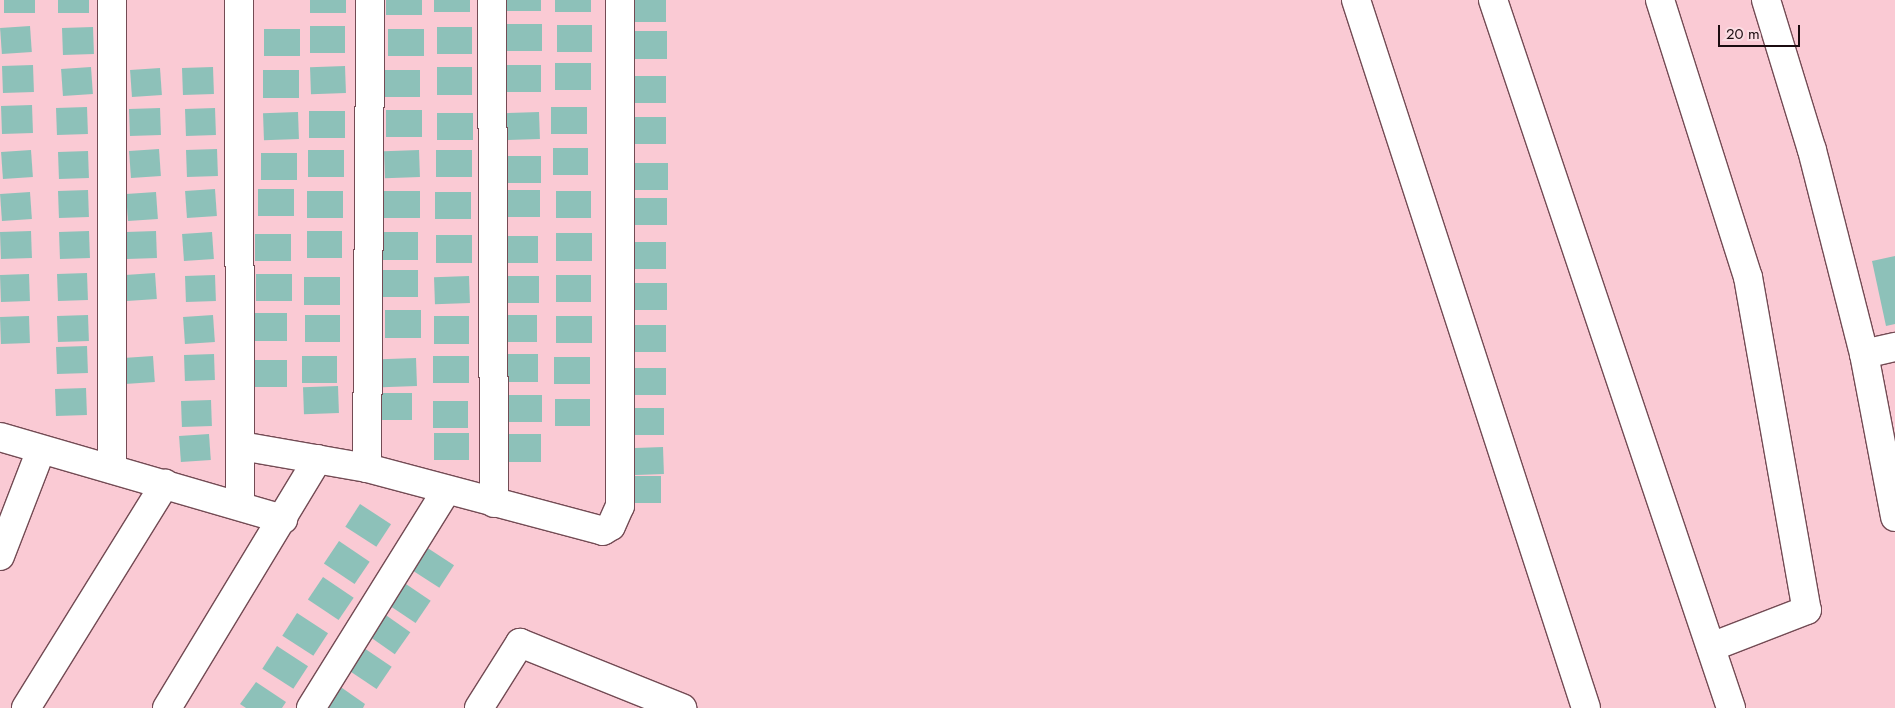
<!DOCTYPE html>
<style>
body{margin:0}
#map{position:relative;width:1895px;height:708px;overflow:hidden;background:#facad4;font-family:Jost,sans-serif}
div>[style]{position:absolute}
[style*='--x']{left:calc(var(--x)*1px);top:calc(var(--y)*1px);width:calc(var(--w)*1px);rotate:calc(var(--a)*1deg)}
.building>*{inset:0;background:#8dc1b9;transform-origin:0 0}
.roads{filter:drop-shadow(1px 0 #734b54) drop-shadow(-1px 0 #734b54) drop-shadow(0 1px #734b54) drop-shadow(0 -1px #734b54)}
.minor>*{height:28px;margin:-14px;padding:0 14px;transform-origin:14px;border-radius:14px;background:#fff}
span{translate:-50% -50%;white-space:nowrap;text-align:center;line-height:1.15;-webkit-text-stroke:5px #fbdde3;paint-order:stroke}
.scale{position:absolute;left:1718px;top:25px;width:82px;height:22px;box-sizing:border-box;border:2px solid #1b0c10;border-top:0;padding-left:6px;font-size:15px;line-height:18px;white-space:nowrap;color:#1b0c10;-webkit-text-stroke:4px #fbdde3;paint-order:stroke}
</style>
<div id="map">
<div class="building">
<i style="left:4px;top:0;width:31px;height:13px"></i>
<i style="left:58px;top:0;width:31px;height:13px"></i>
<i style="left:310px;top:0;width:36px;height:13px"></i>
<i style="left:386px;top:0;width:36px;height:15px"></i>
<i style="left:434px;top:0;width:36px;height:12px"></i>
<i style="left:506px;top:0;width:35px;height:11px"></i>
<i style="left:555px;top:0;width:36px;height:12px"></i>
<i style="left:631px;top:0;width:35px;height:22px"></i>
<i style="left:542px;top:24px;width:27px;height:36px;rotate:90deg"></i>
<i style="left:592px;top:25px;width:27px;height:35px;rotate:90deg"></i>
<i style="left:30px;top:26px;width:26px;height:30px;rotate:86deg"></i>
<i style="left:310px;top:26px;width:35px;height:27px"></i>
<i style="left:93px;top:27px;width:27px;height:31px;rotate:88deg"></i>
<i style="left:437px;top:27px;width:35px;height:27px"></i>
<i style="left:264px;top:29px;width:36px;height:27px"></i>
<i style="left:388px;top:29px;width:36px;height:27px"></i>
<i style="left:631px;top:31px;width:36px;height:28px"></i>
<i style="left:591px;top:63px;width:27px;height:36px;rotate:90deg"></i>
<i style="left:33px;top:65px;width:27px;height:31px;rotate:88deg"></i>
<i style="left:506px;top:65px;width:35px;height:27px"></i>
<i style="left:345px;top:66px;width:27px;height:35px;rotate:88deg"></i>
<i style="left:91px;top:67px;width:27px;height:30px;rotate:86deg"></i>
<i style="left:213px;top:67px;width:27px;height:31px;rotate:88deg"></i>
<i style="left:437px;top:67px;width:35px;height:28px"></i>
<i style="left:160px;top:68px;width:27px;height:30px;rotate:86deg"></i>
<i style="left:299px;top:70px;width:28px;height:36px;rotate:90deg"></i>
<i style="left:384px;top:70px;width:36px;height:27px"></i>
<i style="left:630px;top:76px;width:36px;height:27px"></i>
<i style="left:32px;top:105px;width:28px;height:31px;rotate:88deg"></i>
<i style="left:87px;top:107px;width:27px;height:31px;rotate:88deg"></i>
<i style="left:551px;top:107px;width:36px;height:27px"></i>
<i style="left:160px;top:108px;width:27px;height:31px;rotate:88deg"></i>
<i style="left:215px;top:108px;width:27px;height:30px;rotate:88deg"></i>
<i style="left:386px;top:110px;width:36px;height:27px"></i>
<i style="left:309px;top:111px;width:36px;height:27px"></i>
<i style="left:298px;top:112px;width:27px;height:35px;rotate:88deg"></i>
<i style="left:539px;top:112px;width:27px;height:35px;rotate:88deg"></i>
<i style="left:437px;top:113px;width:36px;height:27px"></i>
<i style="left:666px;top:117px;width:27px;height:36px;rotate:90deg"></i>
<i style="left:553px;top:148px;width:35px;height:27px"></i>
<i style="left:159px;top:149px;width:27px;height:30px;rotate:86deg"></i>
<i style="left:217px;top:149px;width:27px;height:31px;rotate:88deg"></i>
<i style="left:31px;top:150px;width:27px;height:30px;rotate:86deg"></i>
<i style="left:308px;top:150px;width:36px;height:27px"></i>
<i style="left:419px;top:150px;width:27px;height:35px;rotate:88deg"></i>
<i style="left:472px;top:150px;width:27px;height:36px;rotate:90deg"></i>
<i style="left:88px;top:151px;width:27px;height:30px;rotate:88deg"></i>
<i style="left:261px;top:153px;width:36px;height:27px"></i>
<i style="left:506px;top:156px;width:35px;height:27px"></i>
<i style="left:632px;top:163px;width:36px;height:27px"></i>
<i style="left:215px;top:189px;width:27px;height:30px;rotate:86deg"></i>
<i style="left:294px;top:189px;width:27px;height:36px;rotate:90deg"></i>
<i style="left:88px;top:190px;width:27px;height:30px;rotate:88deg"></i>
<i style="left:505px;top:190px;width:35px;height:27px"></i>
<i style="left:343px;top:191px;width:27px;height:36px;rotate:90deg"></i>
<i style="left:420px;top:191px;width:27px;height:36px;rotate:90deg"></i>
<i style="left:591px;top:191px;width:27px;height:35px;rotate:90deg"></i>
<i style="left:30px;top:192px;width:27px;height:30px;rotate:86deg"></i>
<i style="left:156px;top:192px;width:27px;height:30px;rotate:86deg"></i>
<i style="left:471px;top:192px;width:27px;height:36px;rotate:90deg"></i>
<i style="left:631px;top:198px;width:36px;height:27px"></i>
<i style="left:31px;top:231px;width:27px;height:31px;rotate:88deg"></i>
<i style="left:89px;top:231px;width:27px;height:30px;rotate:88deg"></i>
<i style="left:156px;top:231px;width:27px;height:30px;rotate:88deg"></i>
<i style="left:307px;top:231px;width:35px;height:27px"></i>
<i style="left:212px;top:232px;width:27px;height:30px;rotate:86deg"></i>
<i style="left:382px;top:232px;width:36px;height:28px"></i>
<i style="left:592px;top:233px;width:28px;height:36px;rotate:90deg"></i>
<i style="left:291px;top:234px;width:27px;height:36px;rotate:90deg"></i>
<i style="left:436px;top:235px;width:36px;height:28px"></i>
<i style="left:502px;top:236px;width:36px;height:27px"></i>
<i style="left:630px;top:242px;width:36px;height:27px"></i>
<i style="clip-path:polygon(1895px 256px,1895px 324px,1886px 326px,1872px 261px)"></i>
<i style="left:418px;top:270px;width:27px;height:35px;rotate:90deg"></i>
<i style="left:87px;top:273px;width:27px;height:30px;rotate:88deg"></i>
<i style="left:155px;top:273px;width:26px;height:30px;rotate:86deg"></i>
<i style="left:29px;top:274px;width:27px;height:29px;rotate:88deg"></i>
<i style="left:256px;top:274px;width:36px;height:27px"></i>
<i style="left:215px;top:275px;width:26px;height:30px;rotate:88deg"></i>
<i style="left:556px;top:275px;width:35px;height:27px"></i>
<i style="left:469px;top:276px;width:27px;height:35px;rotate:88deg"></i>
<i style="left:503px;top:276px;width:36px;height:27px"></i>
<i style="left:304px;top:277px;width:36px;height:28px"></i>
<i style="left:631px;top:283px;width:36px;height:27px"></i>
<i style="left:385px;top:310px;width:36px;height:28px"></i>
<i style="left:252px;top:313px;width:35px;height:28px"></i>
<i style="left:88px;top:315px;width:26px;height:31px;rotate:88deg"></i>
<i style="left:213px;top:315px;width:27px;height:30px;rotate:86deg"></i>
<i style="left:305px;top:315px;width:35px;height:27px"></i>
<i style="left:537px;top:315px;width:27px;height:35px;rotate:90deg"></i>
<i style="left:29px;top:316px;width:27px;height:29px;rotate:88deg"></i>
<i style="left:434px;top:316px;width:35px;height:28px"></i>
<i style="left:556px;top:316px;width:36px;height:27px"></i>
<i style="left:630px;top:325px;width:36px;height:27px"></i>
<i style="left:87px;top:346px;width:27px;height:31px;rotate:88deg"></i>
<i style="left:214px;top:354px;width:26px;height:30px;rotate:88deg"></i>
<i style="left:503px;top:354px;width:35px;height:28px"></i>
<i style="left:153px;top:356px;width:26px;height:30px;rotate:86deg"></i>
<i style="left:302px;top:356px;width:35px;height:27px"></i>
<i style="left:433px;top:356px;width:36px;height:27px"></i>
<i style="left:590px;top:357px;width:27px;height:36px;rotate:90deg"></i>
<i style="left:416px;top:358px;width:28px;height:35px;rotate:88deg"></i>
<i style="left:287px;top:360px;width:27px;height:35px;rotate:90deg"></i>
<i style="left:631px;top:368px;width:35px;height:27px"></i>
<i style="left:338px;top:386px;width:27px;height:35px;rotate:88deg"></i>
<i style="left:86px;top:388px;width:27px;height:31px;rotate:88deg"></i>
<i style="left:377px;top:393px;width:35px;height:27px"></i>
<i style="left:506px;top:395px;width:36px;height:27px"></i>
<i style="left:555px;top:399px;width:35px;height:27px"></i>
<i style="left:211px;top:400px;width:26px;height:30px;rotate:88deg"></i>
<i style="left:433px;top:401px;width:35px;height:27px"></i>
<i style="left:628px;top:408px;width:36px;height:27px"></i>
<i style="left:434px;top:433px;width:35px;height:27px"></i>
<i style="left:209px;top:434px;width:26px;height:30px;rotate:86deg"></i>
<i style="left:506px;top:434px;width:35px;height:28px"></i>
<i style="left:663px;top:447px;width:27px;height:35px;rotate:88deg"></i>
<i style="left:625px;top:476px;width:36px;height:27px"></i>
<i style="left:360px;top:504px;width:37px;height:27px;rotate:33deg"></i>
<i style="left:339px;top:541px;width:37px;height:27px;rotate:34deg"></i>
<i style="left:423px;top:545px;width:37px;height:27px;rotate:33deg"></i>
<i style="left:323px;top:577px;width:37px;height:27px;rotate:34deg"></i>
<i style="left:400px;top:580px;width:37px;height:27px;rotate:34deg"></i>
<i style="left:380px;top:611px;width:37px;height:27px;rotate:35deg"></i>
<i style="left:297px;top:613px;width:37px;height:27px;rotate:33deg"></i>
<i style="left:277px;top:646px;width:37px;height:27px;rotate:33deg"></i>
<i style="left:361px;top:646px;width:37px;height:27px;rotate:34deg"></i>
<i style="clip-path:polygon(256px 682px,286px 702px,282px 708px,246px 708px,240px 704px)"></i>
<i style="clip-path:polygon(335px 683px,365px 704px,363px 708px,322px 708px)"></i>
</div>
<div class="roads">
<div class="minor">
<i style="--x:112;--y:0;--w:469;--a:90"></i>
<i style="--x:239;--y:0;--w:504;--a:89.89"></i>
<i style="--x:492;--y:0;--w:503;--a:89.77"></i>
<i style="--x:1356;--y:0;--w:744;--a:72"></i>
<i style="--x:1493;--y:0;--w:747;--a:71.42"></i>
<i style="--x:1660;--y:0;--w:291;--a:72.4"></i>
<i style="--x:1748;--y:277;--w:338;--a:80"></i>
<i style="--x:1807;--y:610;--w:103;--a:158.9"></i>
<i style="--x:1766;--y:0;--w:157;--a:73"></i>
<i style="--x:1812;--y:150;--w:211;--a:75.7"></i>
<i style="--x:1864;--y:354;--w:166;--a:79.2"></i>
<i style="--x:1864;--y:354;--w:32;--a:-13"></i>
<i style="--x:0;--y:437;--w:295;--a:16.2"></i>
<i style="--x:241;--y:446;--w:128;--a:9.9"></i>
<i style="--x:367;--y:468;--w:244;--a:14.9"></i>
<i style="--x:603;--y:531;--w:9;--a:-32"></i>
<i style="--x:611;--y:526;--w:22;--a:-66"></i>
<i style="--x:620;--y:506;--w:506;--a:-90"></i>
<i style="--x:367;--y:468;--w:468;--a:-89.6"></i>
<i style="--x:0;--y:556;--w:114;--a:-68.9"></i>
<i style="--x:26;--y:708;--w:264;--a:-58.2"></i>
<i style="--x:167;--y:708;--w:291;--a:-58.8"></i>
<i style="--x:311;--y:708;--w:256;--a:-58.1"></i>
<i style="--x:479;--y:708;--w:77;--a:-57.8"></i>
<i style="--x:520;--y:643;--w:175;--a:21.9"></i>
</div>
</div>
<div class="scale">20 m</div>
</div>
